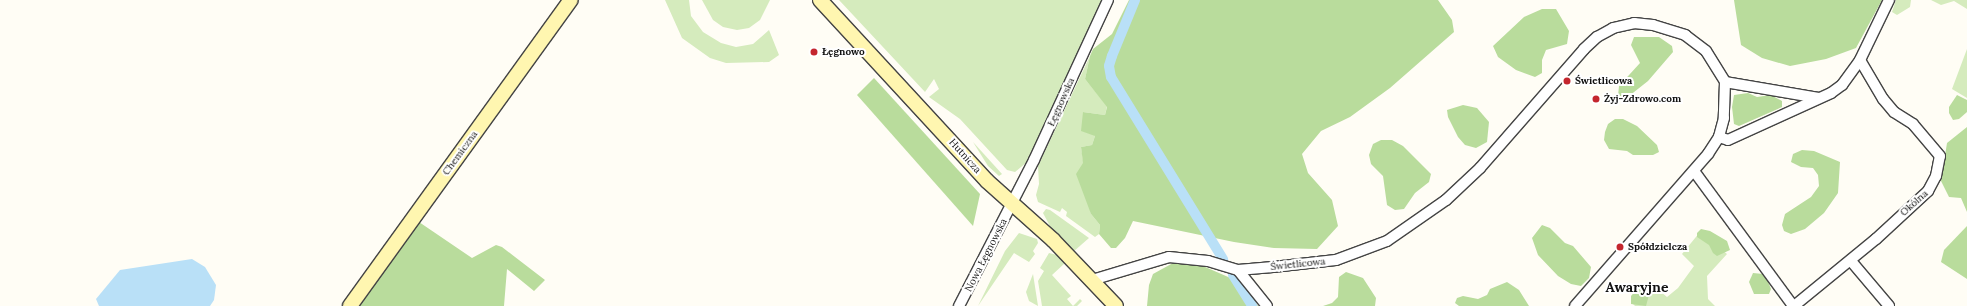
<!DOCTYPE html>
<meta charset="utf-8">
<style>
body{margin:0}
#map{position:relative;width:1967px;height:306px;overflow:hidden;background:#fffdf5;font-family:Lora,serif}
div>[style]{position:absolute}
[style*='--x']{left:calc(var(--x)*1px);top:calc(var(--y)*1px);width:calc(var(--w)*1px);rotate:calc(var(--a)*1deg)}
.green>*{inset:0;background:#d5ebbd}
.forest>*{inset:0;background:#b9dc9c}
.water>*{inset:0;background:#b9e0f7}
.canal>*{height:10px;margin:-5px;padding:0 5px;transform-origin:5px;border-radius:5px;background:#b9e0f7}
.roads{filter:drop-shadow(1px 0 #444) drop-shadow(-1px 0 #444) drop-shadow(0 1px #444) drop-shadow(0 -1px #444)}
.street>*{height:10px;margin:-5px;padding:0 5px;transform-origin:5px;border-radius:5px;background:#fff}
.secondary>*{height:14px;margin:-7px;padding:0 7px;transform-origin:7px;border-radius:7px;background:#fff6b0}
.dots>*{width:11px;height:11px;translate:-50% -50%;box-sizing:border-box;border:2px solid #fff;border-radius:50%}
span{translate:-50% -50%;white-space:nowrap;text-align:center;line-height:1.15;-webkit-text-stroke:4px #fff;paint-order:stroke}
.poi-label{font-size:10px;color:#111;font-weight:700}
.left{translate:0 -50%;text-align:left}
.street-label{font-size:10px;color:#111}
.district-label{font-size:14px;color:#111;font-weight:700}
</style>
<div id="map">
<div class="green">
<i style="clip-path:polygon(665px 0,689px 0,691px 16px,703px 32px,721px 43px,736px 47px,753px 44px,769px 30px,779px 55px,769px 62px,726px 63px,710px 58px,682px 38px)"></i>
<i style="clip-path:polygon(702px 0,770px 0,760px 20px,749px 28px,737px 30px,723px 27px,713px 20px)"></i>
<i style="clip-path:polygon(839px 0,1104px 0,1027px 162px,1015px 172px,1007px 170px,960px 119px,929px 97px,939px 89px,934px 79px,925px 92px)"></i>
<i style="clip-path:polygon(1896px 0,1911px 0,1910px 7px,1897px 15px,1892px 12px)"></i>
<i style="clip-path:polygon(1931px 0,1967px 0,1967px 9px,1954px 1px,1941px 5px)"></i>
<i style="clip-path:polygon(1967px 49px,1967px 98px,1952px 89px)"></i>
<i style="clip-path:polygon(1090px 56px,1085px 79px,1107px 106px,1105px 115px,1083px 112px,1095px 136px,1092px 145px,1081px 147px,1091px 214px,1100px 225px,1099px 234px,1095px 237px,1066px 216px,1067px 212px,1062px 208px,1060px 212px,1038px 202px,1036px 195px,1039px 184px,1038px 166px)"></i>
<i style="clip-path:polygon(973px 142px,1002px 174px,999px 176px,988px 166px)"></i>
<i style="clip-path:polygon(1046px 209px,1050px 210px,1089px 238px,1073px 252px,1052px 230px,1043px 213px)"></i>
<i style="clip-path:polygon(1700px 232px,1727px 254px,1707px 276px,1708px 299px,1715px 306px,1635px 306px,1633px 304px,1649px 282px,1667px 297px,1678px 288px,1694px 266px,1682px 254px)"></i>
<i style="clip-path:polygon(1019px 233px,1037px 239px,1038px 243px,1033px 251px,1035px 254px,1029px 262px,1014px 253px,978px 306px,1005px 251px)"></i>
<i style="clip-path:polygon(1049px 253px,1057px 255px,1065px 263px,1052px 275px,1071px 296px,1067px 299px,1073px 306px,1080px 299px,1082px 301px,1077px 306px,1042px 306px,1038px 281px,1044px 271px,1040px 268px)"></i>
<i style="clip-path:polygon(1033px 274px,1038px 306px,1029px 301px,1026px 292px)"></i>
</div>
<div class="forest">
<i style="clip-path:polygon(1129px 0,1438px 0,1452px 20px,1454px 32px,1390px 88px,1350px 117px,1321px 131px,1302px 154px,1308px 173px,1332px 200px,1338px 226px,1317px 249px,1274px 248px,1234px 242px,1133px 221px,1125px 238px,1116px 248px,1111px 248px,1099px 234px,1100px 225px,1091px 214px,1076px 174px,1083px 163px,1081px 147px,1092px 145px,1095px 136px,1081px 131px,1083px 112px,1105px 115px,1107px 107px,1085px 79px,1090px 56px,1093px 49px,1112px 34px)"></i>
<i style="clip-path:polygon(1734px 0,1882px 0,1856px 48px,1826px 59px,1790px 66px,1762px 58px,1741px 45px)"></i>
<i style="clip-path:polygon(1542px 9px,1556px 9px,1569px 31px,1567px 44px,1546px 50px,1542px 60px,1542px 73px,1535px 77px,1516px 70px,1498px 57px,1493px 46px,1524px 17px)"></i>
<i style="clip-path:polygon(1634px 37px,1659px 37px,1672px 46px,1673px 52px,1648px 81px,1624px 100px,1618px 96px,1619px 86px,1640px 63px,1631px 45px)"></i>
<i style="clip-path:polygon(874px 78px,980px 194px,973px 226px,857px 95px)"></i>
<i style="clip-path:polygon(1748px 93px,1757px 97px,1771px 95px,1782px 101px,1782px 107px,1739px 126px,1734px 124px,1732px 107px,1734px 95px)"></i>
<i style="clip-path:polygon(1957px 95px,1967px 100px,1967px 112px,1959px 119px,1953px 120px,1949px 113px,1949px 107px)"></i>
<i style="clip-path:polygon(1463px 105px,1477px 108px,1489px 122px,1487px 142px,1476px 148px,1465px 145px,1458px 137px,1448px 117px,1447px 110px)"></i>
<i style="clip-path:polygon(1615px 119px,1623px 119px,1637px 126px,1657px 145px,1659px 152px,1653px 155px,1633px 155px,1627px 151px,1609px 149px,1604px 140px,1605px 132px,1608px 124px)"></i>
<i style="clip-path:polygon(1967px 127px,1967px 212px,1961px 198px,1949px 197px,1941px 181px,1947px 143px)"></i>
<i style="clip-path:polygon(1381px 140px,1392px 140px,1403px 146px,1431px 174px,1429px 182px,1415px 193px,1404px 209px,1395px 210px,1387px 205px,1383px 176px,1371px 164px,1369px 155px,1373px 144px)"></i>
<i style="clip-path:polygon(1802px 150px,1814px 151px,1840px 162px,1838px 193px,1824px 213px,1805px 229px,1791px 234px,1784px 231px,1782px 225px,1785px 214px,1811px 197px,1819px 186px,1818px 175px,1813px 168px,1801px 167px,1791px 162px,1793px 154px)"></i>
<i style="clip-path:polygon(419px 222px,472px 258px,496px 245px,502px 247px,545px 280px,534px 291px,507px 269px,504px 306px,357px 306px)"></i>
<i style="clip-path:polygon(1542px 225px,1550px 228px,1565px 243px,1573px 246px,1591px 267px,1589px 278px,1581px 286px,1571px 284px,1558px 276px,1538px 255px,1532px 238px)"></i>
<i style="clip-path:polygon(1967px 226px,1967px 279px,1941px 262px,1944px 250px)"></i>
<i style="clip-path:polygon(1701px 229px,1710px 231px,1727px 241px,1730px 250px,1717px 256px,1713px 253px,1709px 245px,1697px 237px,1697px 233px)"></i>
<i style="clip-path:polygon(1173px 263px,1196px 263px,1242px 283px,1258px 306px,1147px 306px,1149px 285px,1153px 274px)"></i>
<i style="clip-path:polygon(1346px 272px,1363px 278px,1376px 298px,1375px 306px,1323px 306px,1332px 303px,1338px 297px,1339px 277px)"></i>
<i style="clip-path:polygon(1753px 273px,1763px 274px,1767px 279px,1771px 289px,1769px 294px,1754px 294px,1749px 282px)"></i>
<i style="clip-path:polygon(1507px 282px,1519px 290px,1529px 306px,1459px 306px,1455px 303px,1457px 298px,1463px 296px,1478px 299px,1487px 295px,1490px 289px)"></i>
<i style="clip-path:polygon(1638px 288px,1650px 291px,1646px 306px,1631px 304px,1631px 296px)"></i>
</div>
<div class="water">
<i style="clip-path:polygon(192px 259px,205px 267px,216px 285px,214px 300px,210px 306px,99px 306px,96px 299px,120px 270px)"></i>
</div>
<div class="canal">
<i style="--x:1135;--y:0;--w:61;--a:112.3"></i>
<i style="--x:1112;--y:56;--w:10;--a:107"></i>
<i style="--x:1109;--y:66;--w:11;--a:80"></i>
<i style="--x:1111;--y:77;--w:214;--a:58.4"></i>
<i style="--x:1233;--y:275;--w:36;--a:58"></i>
</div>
<div class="roads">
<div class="street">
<i style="--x:1725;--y:82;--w:95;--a:9.7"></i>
<i style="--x:1719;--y:137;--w:9;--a:18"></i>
<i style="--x:1728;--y:140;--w:113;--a:-24.5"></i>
<i style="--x:1831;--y:93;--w:14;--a:-36"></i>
<i style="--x:1842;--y:85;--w:31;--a:-54"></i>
<i style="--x:1860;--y:60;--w:67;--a:-64.2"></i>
<i style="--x:1694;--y:171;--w:167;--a:53.7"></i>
<i style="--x:1851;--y:261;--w:59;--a:49.8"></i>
<i style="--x:1238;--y:270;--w:46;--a:51.1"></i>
<i style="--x:1092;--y:280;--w:80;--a:-16.6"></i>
<i style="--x:1169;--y:257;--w:39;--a:6"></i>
<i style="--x:1208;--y:261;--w:31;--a:17"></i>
<i style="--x:1238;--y:270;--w:35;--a:-5"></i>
<i style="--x:1273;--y:267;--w:63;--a:-6.3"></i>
<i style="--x:1336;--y:260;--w:54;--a:-20.4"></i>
<i style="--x:1387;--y:241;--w:72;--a:-34.8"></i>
<i style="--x:1446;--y:200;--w:47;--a:-43.3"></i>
<i style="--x:1480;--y:168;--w:158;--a:-48.8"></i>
<i style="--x:1584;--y:49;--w:18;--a:-43"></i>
<i style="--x:1597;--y:37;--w:18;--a:-29"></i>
<i style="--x:1613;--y:28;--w:22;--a:-13"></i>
<i style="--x:1634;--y:23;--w:19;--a:6"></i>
<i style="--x:1653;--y:25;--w:34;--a:17"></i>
<i style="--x:1685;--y:35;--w:26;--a:37"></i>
<i style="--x:1706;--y:51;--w:36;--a:58"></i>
<i style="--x:1725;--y:82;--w:36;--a:92"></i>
<i style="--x:1724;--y:118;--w:20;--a:105"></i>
<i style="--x:1719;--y:137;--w:20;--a:123"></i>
<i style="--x:1708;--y:154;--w:202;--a:131.2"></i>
<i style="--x:959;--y:306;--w:164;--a:-62.8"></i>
<i style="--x:1034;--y:160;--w:176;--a:-65.2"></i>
<i style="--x:1794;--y:306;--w:106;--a:-39.3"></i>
<i style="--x:1876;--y:239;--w:71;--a:-42.7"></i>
<i style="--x:1928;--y:191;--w:17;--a:-62"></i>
<i style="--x:1936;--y:176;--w:20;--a:-79"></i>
<i style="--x:1940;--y:156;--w:42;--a:-130.2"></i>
<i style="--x:1913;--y:124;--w:22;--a:-148"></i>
<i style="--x:1894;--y:112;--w:17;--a:-130"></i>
<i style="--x:1883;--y:99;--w:45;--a:-120.5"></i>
</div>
<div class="secondary">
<i style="--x:820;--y:0;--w:246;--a:47.3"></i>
<i style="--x:987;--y:181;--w:89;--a:41.8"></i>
<i style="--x:1053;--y:240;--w:91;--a:46.3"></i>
<i style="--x:350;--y:306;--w:377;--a:-54.2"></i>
</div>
</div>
<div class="dots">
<i style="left:814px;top:52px;background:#c4262e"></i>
<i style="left:1567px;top:81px;background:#c4262e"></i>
<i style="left:1596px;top:99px;background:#c4262e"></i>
<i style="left:1620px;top:247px;background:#c4262e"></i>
</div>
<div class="poi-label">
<span class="left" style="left:822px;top:52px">Łęgnowo</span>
<span class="left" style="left:1575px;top:81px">Świetlicowa</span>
<span class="left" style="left:1604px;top:99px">Żyj-Zdrowo.com</span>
<span class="left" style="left:1628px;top:247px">Spółdzielcza</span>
</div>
<div class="street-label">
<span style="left:1061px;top:102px;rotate:-66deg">Łęgnowska</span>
<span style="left:460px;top:153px;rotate:-54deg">Chemiczna</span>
<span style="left:965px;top:156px;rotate:48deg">Hutnicza</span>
<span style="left:1914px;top:203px;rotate:-42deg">Okólna</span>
<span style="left:986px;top:255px;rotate:-63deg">Nowa Łęgnowska</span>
<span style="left:1298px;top:264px;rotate:-6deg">Świetlicowa</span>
</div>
<div class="district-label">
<span style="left:1637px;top:287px">Awaryjne</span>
</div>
</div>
